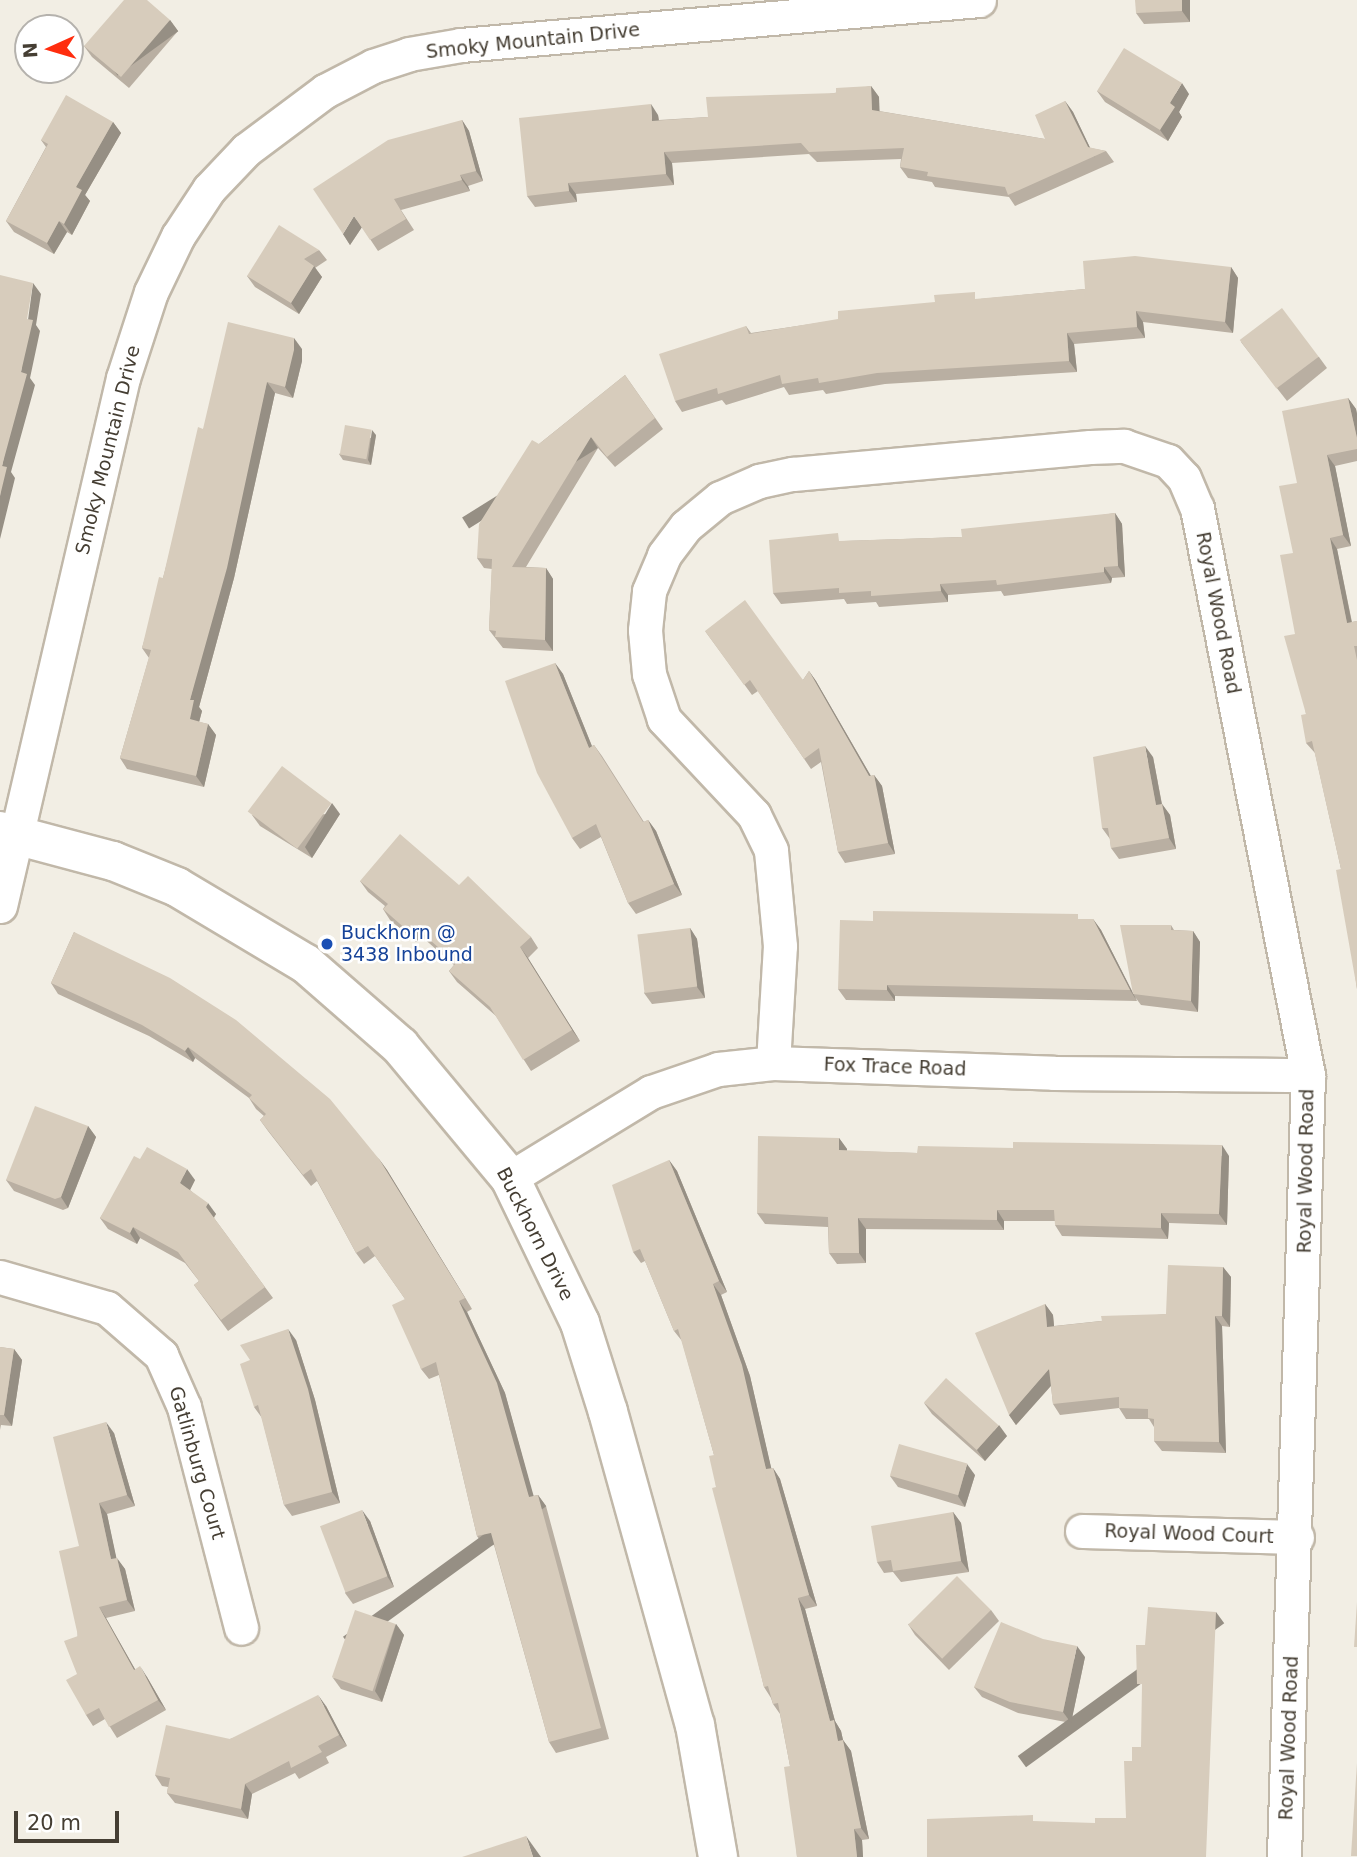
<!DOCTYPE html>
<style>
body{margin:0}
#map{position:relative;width:1357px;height:1857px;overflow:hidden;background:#f2eee4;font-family:"DejaVu Sans",sans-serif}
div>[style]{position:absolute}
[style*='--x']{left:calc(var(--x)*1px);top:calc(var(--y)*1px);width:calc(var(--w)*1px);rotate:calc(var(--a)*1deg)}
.roads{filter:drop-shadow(2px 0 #c1b8a9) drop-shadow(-2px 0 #c1b8a9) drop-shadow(0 2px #c1b8a9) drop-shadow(0 -2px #c1b8a9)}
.minor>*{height:33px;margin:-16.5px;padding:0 16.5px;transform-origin:16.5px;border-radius:16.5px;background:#fff}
.tertiary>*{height:38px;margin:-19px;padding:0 19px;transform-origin:19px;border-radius:19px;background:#fff}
.wall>*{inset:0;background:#b9afa2}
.shaded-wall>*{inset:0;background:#968f84;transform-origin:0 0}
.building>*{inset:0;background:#d7ccbc;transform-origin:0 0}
.dots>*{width:19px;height:19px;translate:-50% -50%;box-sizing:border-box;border:4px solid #fff;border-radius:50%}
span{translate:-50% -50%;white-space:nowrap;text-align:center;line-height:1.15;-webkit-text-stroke:5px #fff;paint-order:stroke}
.street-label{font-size:19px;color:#453e33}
.transit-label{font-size:19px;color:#164399}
.left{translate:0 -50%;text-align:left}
.north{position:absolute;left:14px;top:14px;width:70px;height:70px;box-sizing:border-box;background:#fff;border:2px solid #b5b2ad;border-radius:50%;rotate:266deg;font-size:19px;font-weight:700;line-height:28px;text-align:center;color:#453e33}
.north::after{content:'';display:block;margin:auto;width:24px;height:32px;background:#ff2d0e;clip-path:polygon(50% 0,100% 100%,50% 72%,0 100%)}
.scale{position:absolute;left:14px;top:1811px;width:105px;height:32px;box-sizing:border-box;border:4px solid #453e33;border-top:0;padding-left:9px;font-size:21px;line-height:24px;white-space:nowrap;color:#453e33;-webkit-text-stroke:5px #fff;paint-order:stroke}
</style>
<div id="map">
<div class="roads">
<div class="minor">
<i style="--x:0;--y:906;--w:542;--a:-76.89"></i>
<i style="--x:123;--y:378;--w:90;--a:-72"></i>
<i style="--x:151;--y:292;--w:62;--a:-64.3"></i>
<i style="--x:178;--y:236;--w:56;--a:-56.6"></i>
<i style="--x:209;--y:189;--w:54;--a:-46.5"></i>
<i style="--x:246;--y:150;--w:99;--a:-36.8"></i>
<i style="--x:325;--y:91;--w:54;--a:-27.5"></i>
<i style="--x:373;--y:66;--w:38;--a:-18"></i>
<i style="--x:409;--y:54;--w:53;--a:-9.8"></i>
<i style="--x:461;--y:45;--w:520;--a:-4.96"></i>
<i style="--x:773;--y:1063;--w:117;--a:-86.6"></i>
<i style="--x:780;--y:946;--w:96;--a:-95.4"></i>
<i style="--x:771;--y:850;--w:39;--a:-116"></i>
<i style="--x:754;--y:815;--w:132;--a:-133.2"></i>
<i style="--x:664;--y:719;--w:47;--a:-108.4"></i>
<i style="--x:649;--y:674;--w:44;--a:-95.2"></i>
<i style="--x:645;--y:630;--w:39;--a:-84"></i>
<i style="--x:649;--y:591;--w:39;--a:-67"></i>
<i style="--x:664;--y:555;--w:36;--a:-53"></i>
<i style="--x:686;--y:526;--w:44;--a:-39.5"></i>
<i style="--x:720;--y:498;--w:43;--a:-23.6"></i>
<i style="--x:759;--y:481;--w:35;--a:-12"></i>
<i style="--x:793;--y:474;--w:298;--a:-5.2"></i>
<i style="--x:1090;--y:447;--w:34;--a:-2"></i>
<i style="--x:1124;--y:446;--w:46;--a:18.8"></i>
<i style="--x:1168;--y:461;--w:23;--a:47"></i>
<i style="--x:1184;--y:478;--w:33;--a:67"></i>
<i style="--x:1197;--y:508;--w:578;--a:78.92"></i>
<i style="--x:1308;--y:1075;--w:782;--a:91.76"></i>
<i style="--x:510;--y:1178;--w:165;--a:-31.4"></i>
<i style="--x:651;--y:1092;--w:71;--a:-18.9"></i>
<i style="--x:718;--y:1069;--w:55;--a:-6.2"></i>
<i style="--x:773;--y:1063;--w:281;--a:2"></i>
<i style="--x:1054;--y:1073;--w:254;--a:0.5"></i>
<i style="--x:0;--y:1277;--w:111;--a:16.2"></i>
<i style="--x:107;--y:1308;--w:72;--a:41"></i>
<i style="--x:161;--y:1355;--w:57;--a:66.1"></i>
<i style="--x:184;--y:1407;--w:228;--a:75.5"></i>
<i style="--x:1082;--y:1531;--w:215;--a:1.6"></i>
</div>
<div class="tertiary">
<i style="--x:0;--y:831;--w:117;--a:14.9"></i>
<i style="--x:113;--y:861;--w:69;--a:22.1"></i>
<i style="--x:177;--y:887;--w:150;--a:30.8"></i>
<i style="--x:306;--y:964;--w:125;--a:41.1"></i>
<i style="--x:400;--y:1046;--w:172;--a:50.2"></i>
<i style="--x:510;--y:1178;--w:161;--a:64.2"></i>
<i style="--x:580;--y:1323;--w:93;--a:72.5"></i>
<i style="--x:608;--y:1412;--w:325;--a:74.5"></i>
<i style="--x:695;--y:1725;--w:134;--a:80.1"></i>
</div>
</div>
<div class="wall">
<i style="clip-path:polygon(1190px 0,1190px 22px,1144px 24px,1136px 13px)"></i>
<i style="clip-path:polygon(170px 20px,178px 31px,129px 88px,92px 57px,84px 46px)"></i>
<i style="clip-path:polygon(871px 86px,879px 97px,879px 111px,1045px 139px,1065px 101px,1073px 112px,1090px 148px,1106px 151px,1114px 162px,1015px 206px,1009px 197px,935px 187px,932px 182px,908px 178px,900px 167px,901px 159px,817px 162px,809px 154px,672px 163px,674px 185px,576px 194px,577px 202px,535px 207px,527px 196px,658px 115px,659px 120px,708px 117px)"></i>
<i style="clip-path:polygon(1097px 91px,1189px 94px,1179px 112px,1182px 117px,1168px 141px,1105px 102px)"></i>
<i style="clip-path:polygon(462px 120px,469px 131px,483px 181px,468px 186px,470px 191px,401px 210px,414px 230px,378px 251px,362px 227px,350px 245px,343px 234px)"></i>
<i style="clip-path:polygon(113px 122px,121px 133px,85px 195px,90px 201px,72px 235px,67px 232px,54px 254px,14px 232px,6px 221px,46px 147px,41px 140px)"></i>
<i style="clip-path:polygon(319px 250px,327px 260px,315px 268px,322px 277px,299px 314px,255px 287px,247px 276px)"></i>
<i style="clip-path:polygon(1231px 267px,1238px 278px,1233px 333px,1143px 322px,1145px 338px,1074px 344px,1077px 372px,885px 384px,826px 394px,823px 390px,789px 395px,784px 387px,726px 405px,722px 400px,682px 412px,675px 401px,746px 326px,751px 333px,980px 299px,1085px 289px)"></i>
<i style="clip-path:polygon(1241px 342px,1319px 357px,1327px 368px,1287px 401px)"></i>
<i style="clip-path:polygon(302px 349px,302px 361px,293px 398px,275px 393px,234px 578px,199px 707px,202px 711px,199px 722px,208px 724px,216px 735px,204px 787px,127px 769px,120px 758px,149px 658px,142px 648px,163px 578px,203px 429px)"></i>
<i style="clip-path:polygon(625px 375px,663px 429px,615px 467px,598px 448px,526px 567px,546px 568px,553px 579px,553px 651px,503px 648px,489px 630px,492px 569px,484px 568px,477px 558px,539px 444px)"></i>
<i style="clip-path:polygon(1348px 398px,1356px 409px,1357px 414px,1357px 461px,1335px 466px,1351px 546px,1337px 549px,1352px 622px,1357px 621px,1357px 989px,1341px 869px,1315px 753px,1306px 743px,1306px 714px,1295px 634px,1293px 553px,1297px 483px)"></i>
<i style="clip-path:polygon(376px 435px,371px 465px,343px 460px,339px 454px)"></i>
<i style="clip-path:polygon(1115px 513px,1122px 524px,1125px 577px,1112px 578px,1111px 583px,1004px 596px,1001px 591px,948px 595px,948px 602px,879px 607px,876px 602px,847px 604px,844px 599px,781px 604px,773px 593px,844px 541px,962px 537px)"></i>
<i style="clip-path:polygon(705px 631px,803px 680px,809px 671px,816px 681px,871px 776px,874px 775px,882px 786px,895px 854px,845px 863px,838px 852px,821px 762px,811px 769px,758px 691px,752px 695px)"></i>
<i style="clip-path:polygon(555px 663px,563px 674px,592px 746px,594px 745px,602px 756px,644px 822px,648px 820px,656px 831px,682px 895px,636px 914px,628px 903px,601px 837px,580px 849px,572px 838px)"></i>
<i style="clip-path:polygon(1153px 757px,1162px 804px,1170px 815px,1176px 849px,1119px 859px,1111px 848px,1110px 839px,1102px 828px)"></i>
<i style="clip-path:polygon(340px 814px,312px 858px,260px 826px,252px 815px)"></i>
<i style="clip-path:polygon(360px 881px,459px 885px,531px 937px,538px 948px,528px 958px,580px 1041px,531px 1071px,496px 1016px,457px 982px,449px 971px,454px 965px,421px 936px,416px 942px,390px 920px,383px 909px,385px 906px,368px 892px)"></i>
<i style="clip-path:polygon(1093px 919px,1101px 930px,1133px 993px,1171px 925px,1174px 930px,1193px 931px,1200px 942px,1198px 1012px,1141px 1005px,1135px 997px,1137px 1001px,895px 996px,895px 1001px,846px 1000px,838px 989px,873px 921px)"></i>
<i style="clip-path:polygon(690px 928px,697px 939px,705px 998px,652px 1004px,644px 993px)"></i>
<i style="clip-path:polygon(74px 932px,379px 1159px,387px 1170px,472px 1309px,467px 1312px,505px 1393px,533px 1496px,538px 1495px,546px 1506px,609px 1739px,556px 1753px,549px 1742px,494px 1545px,484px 1547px,477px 1536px,439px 1375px,429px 1379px,421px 1369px,405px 1299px,375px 1256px,364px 1264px,356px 1253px,317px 1181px,311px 1186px,268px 1131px,260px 1120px,264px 1116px,256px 1109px,249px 1098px,195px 1058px,193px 1062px,149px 1036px,58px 994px,51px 983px)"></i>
<i style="clip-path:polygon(88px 1126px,96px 1137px,68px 1208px,63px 1210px,14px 1191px,6px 1180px)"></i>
<i style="clip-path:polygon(839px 1138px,847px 1149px,847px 1151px,917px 1153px,1229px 1156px,1227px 1225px,1169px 1223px,1168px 1239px,1062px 1236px,1055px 1225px,1055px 1221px,1004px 1221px,1004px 1230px,866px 1229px,866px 1263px,837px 1264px,829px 1253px,828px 1227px,765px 1224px,757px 1213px)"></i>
<i style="clip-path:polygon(140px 1159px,195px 1180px,190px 1190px,216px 1214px,214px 1218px,273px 1298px,228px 1331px,194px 1285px,199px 1281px,185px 1263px,140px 1238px,137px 1244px,108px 1229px,100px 1218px)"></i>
<i style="clip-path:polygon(669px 1160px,677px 1171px,727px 1292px,721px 1295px,750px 1376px,771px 1468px,773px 1468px,780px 1479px,817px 1606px,805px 1609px,835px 1721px,841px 1731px,843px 1740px,851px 1751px,869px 1839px,862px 1840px,863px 1857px,797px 1857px,790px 1766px,780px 1714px,773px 1704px,771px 1698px,764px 1687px,716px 1487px,714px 1455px,682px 1341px,674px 1331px,645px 1261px,641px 1263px,633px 1252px)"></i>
<i style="clip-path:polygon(1223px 1267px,1231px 1277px,1230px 1327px,1222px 1326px,1226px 1453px,1162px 1451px,1154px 1441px,1154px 1427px,1149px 1419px,1126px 1419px,1119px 1408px,1060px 1415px,1053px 1404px,1051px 1386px,1016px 1425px,1009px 1415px,1045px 1304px,1053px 1315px,1054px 1326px,1166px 1314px)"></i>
<i style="clip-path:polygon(296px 1340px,315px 1400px,340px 1503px,292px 1516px,284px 1505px,262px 1418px,254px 1407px)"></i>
<i style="clip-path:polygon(0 1347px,14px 1349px,22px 1360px,12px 1426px,1px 1425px,0 1430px)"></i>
<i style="clip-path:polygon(924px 1403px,1007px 1436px,985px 1461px,932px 1414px)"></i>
<i style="clip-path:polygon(114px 1433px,135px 1506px,107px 1514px,116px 1558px,125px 1569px,135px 1611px,106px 1618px,135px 1669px,147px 1677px,166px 1710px,117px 1738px,105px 1719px,93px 1726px,86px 1715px,77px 1674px,79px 1546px)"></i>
<i style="clip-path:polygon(975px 1475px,965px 1507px,898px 1487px,890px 1476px)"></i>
<i style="clip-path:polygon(953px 1512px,961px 1523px,969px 1572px,901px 1582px,893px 1572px,884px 1573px,877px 1562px)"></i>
<i style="clip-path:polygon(370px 1521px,394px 1587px,353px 1604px,345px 1593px)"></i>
<i style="clip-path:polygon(991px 1610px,999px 1621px,949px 1670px,915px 1635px,908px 1624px)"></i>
<i style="clip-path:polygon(396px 1624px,404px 1635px,382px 1702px,341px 1689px,333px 1678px)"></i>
<i style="clip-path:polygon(1085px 1657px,1071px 1723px,1018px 1713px,982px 1697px,974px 1687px)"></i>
<i style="clip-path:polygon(326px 1706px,347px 1746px,326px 1757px,329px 1763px,299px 1779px,295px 1773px,252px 1794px,248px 1819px,175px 1803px,167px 1793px,168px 1787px,162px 1786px,155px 1775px,230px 1739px)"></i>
</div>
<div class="shaded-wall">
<i style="clip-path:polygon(1182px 0,1190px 0,1190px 22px,1182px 11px)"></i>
<i style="left:170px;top:20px;width:14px;height:75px;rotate:54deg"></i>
<i style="clip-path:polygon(1182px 83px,1189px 94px,1179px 112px,1182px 117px,1168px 141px,1160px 130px,1170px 103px)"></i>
<i style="clip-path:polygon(871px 86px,879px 97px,880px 121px,872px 110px)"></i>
<i style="clip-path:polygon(1065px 101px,1073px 112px,1095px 158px,1088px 147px)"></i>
<i style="clip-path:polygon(651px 104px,658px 115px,660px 131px,652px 121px)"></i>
<i style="clip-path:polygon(462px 120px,469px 131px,483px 181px,476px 171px)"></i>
<i style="clip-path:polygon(113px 122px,121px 133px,85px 195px,90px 201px,72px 235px,64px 224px,76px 187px)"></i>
<i style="clip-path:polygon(664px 152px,672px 163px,674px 185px,666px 174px)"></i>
<i style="clip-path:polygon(460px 175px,468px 186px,470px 191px,462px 180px)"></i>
<i style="clip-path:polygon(568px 183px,576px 194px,577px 202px,569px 191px)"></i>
<i style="clip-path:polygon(354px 216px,362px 227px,350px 245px,343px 234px)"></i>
<i style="clip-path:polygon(59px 221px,67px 232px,54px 254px,47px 243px)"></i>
<i style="clip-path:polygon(314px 266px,322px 277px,299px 314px,291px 303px)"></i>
<i style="clip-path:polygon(1231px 267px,1238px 278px,1233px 333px,1225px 322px)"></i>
<i style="clip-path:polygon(33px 283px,41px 294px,36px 325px,40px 331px,30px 378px,35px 385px,11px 472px,15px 478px,0 539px,0 496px,2px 466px,21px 372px)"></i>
<i style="clip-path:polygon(1136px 311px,1143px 322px,1145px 338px,1137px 327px)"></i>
<i style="clip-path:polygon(1067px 333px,1074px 344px,1077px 372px,1069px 361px)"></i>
<i style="clip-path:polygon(294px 338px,302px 349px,302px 361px,293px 398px,285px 387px)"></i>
<i style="clip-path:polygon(267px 382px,275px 393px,234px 578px,199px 707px,202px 711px,197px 730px,190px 719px,190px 700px)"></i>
<i style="clip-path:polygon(1348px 398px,1356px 409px,1357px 414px,1357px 438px)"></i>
<i style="clip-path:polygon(372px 430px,376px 435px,371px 465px,368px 460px)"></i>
<i style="left:591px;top:437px;width:13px;height:152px;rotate:58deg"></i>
<i style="clip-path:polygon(1327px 455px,1335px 466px,1351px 546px,1343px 535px)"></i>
<i style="clip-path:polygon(1115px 513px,1122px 524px,1125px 577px,1118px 566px)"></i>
<i style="clip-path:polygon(1330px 538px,1337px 549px,1354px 634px,1347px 623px)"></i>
<i style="clip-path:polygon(1104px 567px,1112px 578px,1111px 583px,1104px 572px)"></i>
<i style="clip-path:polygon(546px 568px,553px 579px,553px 651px,545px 640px)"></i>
<i style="clip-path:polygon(940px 584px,948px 595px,948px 602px,941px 591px)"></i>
<i style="clip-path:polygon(555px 663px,563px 674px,597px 759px,589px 748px)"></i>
<i style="clip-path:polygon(809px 671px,816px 681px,876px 785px,874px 775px,882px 786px,895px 854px,888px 843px,869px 776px)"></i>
<i style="clip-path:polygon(208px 724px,216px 735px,204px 787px,196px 776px)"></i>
<i style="clip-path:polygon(1145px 746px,1153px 757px,1164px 816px,1156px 805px)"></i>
<i style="clip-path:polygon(332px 803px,340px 814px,312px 858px,305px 847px)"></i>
<i style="clip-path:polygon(1162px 804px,1170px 815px,1176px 849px,1169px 838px)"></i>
<i style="clip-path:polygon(648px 820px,656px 831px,682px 895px,674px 884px)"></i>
<i style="clip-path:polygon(1093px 919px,1101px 930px,1137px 1001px,1130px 990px)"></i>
<i style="clip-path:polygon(413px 925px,421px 936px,416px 942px,408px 931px)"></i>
<i style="clip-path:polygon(690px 928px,697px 939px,705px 998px,697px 987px)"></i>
<i style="clip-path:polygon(1193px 931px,1200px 942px,1198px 1012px,1191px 1001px)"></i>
<i style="clip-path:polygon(520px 947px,528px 958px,580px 1041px,572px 1030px)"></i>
<i style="clip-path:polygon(887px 985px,895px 996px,895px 1001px,887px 990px)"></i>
<i style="clip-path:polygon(188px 1047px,195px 1058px,193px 1062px,185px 1051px)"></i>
<i style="clip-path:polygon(88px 1126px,96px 1137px,68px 1208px,61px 1197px)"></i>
<i style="clip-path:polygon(839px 1138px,847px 1149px,846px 1161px,839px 1150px)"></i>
<i style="clip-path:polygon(1222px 1145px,1229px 1156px,1227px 1225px,1219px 1214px)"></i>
<i style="clip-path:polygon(379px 1159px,387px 1170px,472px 1309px,465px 1298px)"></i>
<i style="clip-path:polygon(669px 1160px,677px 1171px,727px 1292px,719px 1281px)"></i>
<i style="clip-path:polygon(187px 1169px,195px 1180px,188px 1194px,180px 1183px)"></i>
<i style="clip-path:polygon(208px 1203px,216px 1214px,213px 1218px,206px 1207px)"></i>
<i style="clip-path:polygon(997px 1210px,1004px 1221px,1004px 1230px,997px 1220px)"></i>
<i style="clip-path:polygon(1161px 1213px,1169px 1223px,1168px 1239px,1161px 1228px)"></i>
<i style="clip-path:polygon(858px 1218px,866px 1229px,866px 1263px,859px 1253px)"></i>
<i style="clip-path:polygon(133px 1227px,140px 1238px,137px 1244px,130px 1233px)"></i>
<i style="clip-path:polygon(1223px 1267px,1231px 1277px,1230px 1327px,1222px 1316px)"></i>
<i style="clip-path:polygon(713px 1284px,721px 1295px,750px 1376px,774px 1480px,766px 1469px)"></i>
<i style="clip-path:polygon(459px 1301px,467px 1312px,505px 1393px,537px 1508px,529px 1497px)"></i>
<i style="clip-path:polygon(1045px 1304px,1053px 1315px,1055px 1337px,1047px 1327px)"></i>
<i style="clip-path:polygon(1215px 1316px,1222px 1326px,1226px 1453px,1219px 1442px)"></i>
<i style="clip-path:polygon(288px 1329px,296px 1340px,315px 1400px,340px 1503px,332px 1492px)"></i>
<i style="clip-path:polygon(14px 1349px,22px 1360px,12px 1426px,4px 1415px)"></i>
<i style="clip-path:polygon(1049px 1369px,1056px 1380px,1016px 1425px,1009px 1415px)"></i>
<i style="clip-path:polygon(106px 1422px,114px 1433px,135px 1506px,127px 1495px)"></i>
<i style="clip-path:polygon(999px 1425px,1007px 1436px,985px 1461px,977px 1450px)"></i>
<i style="clip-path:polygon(967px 1464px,975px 1475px,965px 1507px,958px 1496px)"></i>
<i style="clip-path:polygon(773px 1468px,780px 1479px,817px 1606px,809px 1595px)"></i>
<i style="left:538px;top:1495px;width:14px;height:241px;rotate:54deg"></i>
<i style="clip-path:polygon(99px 1503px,107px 1514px,119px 1570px,111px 1559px)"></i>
<i style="clip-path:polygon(362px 1510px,370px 1521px,394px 1587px,387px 1576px)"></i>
<i style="clip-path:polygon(953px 1512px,961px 1523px,969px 1572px,961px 1561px)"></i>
<i style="clip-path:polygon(117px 1558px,125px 1569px,135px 1611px,127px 1600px)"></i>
<i style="clip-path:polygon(798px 1598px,805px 1609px,835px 1721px,841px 1731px,843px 1740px,851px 1751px,869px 1839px,861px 1828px,838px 1741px,830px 1721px)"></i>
<i style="clip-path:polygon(99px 1607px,106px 1618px,141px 1680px,134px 1670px)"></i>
<i style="left:1216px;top:1612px;width:14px;height:245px;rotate:54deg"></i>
<i style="clip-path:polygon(396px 1624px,404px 1635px,382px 1702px,375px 1691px)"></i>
<i style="clip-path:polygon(1077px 1646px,1085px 1657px,1071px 1723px,1063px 1712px)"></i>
<i style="clip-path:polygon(140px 1666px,147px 1677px,166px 1710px,158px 1700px)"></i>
<i style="clip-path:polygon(318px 1695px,326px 1706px,347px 1746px,339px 1735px)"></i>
<i style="clip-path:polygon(245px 1784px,252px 1794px,248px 1819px,241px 1809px)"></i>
<i style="clip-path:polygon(854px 1829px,862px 1840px,863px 1857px,857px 1857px)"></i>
<i style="clip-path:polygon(526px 1836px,541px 1857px,533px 1857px)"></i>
</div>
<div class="building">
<i style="clip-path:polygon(124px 0,147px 0,170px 20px,121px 77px,84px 46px)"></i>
<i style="clip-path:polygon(1135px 0,1182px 0,1182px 11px,1136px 13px)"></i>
<i style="clip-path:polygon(1124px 48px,1182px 83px,1170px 103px,1175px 107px,1160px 130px,1097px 91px)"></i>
<i style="clip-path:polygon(871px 86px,872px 110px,1045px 139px,1035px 115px,1065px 101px,1088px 147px,1106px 151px,1008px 195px,1005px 187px,927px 176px,928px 172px,900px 167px,904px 148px,809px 152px,801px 143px,664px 152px,666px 174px,568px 183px,569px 191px,527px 196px,519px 118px,651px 104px,652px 121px,708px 117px,706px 97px,836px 93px,836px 88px)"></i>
<i style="clip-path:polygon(66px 95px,113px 122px,76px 187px,82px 190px,64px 224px,59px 221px,47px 243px,6px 221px,48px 144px,41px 140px)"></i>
<i style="clip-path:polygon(462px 120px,476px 171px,460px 175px,462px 180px,394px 199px,406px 219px,370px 240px,354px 216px,343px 234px,313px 189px,388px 140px)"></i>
<i style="clip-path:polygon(279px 225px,319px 250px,304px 259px,314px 266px,291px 303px,247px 276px)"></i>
<i style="clip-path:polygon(1135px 256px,1231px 267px,1225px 322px,1136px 311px,1137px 327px,1067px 333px,1069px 361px,877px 373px,819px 383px,818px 378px,782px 384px,780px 375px,718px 394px,717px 388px,675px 401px,659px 354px,746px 326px,749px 334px,838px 319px,838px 311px,935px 302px,934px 295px,975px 292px,975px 299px,1085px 289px,1083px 261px)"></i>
<i style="clip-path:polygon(0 275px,33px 283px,27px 319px,33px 320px,21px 372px,27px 374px,2px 466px,7px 467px,0 496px)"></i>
<i style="left:1282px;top:308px;width:61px;height:53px;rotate:53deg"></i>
<i style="clip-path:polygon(228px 322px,294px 338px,294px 350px,285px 387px,267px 382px,227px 568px,190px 700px,194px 700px,190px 719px,208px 724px,196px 776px,120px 758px,151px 650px,142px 648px,159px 577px,163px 578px,198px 427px,203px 429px)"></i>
<i style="clip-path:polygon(625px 375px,655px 418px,607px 457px,591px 437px,512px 567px,546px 568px,545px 640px,495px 637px,496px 631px,489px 630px,492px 559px,477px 558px,479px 524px,532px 440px,539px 444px)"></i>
<i style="clip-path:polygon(1348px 398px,1357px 438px,1357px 449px,1327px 455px,1343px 535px,1330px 538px,1347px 623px,1357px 621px,1357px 646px,1354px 646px,1357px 660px,1357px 989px,1336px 870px,1341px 869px,1312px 741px,1306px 743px,1301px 715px,1306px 714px,1284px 636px,1295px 634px,1280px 555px,1293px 553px,1279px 486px,1297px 483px,1282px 411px)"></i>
<i style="left:345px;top:425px;width:27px;height:30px;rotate:10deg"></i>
<i style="clip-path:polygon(1115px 513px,1118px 566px,1104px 567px,1104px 572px,997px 585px,996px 580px,940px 584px,941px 591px,871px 596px,871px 591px,839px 593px,839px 588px,773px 593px,769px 540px,838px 533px,839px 541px,962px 537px,961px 529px)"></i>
<i style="clip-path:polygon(745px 600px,803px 680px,809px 671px,869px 776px,874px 775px,888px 843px,838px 852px,819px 748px,804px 759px,750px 680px,744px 685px,705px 631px)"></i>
<i style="clip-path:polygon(555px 663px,589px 748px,594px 745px,643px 822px,648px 820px,674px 884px,628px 903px,596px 824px,572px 838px,537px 773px,505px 681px)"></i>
<i style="clip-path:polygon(1145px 746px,1156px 805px,1162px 804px,1169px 838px,1111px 848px,1108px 828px,1102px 828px,1093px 757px)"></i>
<i style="left:282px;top:766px;width:62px;height:57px;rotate:37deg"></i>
<i style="clip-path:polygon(400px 834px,459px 885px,468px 876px,531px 937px,520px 947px,572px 1030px,523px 1060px,490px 1007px,449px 971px,456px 963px,413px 925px,408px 931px,383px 909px,388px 904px,360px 881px)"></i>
<i style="clip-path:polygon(873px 911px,1078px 914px,1078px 919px,1093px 919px,1130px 990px,887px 985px,887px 990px,838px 989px,840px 920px,873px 921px)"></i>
<i style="clip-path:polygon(1120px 925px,1171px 925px,1171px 930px,1193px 931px,1191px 1001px,1133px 994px)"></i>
<i style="left:690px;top:928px;width:59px;height:53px;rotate:83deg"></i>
<i style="clip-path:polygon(74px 932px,170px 978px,236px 1020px,330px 1099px,379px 1159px,465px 1298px,459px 1301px,497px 1383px,529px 1497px,538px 1495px,601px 1728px,549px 1742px,491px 1533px,477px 1536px,436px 1362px,421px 1369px,392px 1305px,405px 1299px,368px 1246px,356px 1253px,311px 1169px,303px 1175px,260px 1120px,266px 1114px,249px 1098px,252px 1095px,188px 1047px,185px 1051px,142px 1025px,51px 983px)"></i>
<i style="clip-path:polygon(35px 1106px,88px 1126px,61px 1197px,55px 1199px,6px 1180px)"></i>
<i style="clip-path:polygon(758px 1136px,839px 1138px,839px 1150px,917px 1153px,918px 1146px,1013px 1148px,1013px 1142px,1222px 1145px,1219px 1214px,1161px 1213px,1161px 1228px,1055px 1225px,1054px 1210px,997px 1210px,997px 1220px,858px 1218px,859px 1253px,829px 1253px,828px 1217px,757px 1213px)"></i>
<i style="clip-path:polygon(147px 1147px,187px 1169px,180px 1183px,208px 1203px,206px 1207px,265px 1287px,221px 1320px,194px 1285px,199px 1281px,178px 1252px,133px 1227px,130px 1233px,100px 1218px,134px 1156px,140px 1159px)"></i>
<i style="clip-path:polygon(669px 1160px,719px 1281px,713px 1284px,742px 1365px,766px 1469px,773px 1468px,809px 1595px,798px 1598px,830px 1721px,834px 1720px,838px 1741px,843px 1740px,861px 1828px,854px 1829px,857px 1857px,797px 1857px,784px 1767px,790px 1766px,778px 1703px,773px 1704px,768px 1686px,764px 1687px,712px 1488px,716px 1487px,709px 1456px,714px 1455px,678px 1329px,674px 1331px,640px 1249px,633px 1252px,612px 1185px)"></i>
<i style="clip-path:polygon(1168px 1265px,1223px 1267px,1222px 1316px,1215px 1316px,1219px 1442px,1154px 1441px,1154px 1419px,1148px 1418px,1148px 1409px,1119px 1408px,1119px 1397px,1053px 1404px,1049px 1369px,1009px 1415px,975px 1333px,1045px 1304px,1047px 1327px,1102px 1321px,1101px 1316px,1166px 1314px)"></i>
<i style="clip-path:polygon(288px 1329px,308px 1389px,332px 1492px,284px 1505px,258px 1405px,254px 1407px,240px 1364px,250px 1360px,240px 1345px)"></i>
<i style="clip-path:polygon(0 1347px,14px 1349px,4px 1415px,0 1415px)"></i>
<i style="left:946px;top:1378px;width:71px;height:33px;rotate:42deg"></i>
<i style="clip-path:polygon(106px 1422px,127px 1495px,99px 1503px,111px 1559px,117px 1558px,127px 1600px,99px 1607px,134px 1670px,140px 1666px,158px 1700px,109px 1727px,99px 1708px,86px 1715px,66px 1680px,77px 1674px,64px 1641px,78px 1636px,59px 1551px,79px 1546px,53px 1437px)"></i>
<i style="left:899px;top:1444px;width:71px;height:33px;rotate:16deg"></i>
<i style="left:362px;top:1510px;width:71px;height:45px;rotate:69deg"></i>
<i style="clip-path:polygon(953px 1512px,961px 1561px,893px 1571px,891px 1560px,877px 1562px,871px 1526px)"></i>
<i style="left:957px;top:1576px;width:48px;height:69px;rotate:45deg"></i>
<i style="clip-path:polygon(1357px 1602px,1357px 1647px,1354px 1647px)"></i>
<i style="clip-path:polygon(1148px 1607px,1216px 1612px,1206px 1857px,927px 1857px,927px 1819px,1033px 1815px,1033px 1821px,1095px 1823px,1095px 1818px,1126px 1818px,1124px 1761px,1132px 1761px,1132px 1747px,1141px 1747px,1142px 1684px,1137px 1684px,1136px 1645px,1145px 1645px)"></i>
<i style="left:355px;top:1610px;width:43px;height:71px;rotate:19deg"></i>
<i style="clip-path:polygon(1001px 1622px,1043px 1639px,1077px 1646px,1063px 1712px,1010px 1702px,974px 1687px)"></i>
<i style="clip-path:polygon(318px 1695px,339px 1735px,318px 1746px,322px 1752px,291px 1768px,289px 1761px,245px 1784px,241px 1809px,167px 1793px,170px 1778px,155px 1775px,166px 1725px,230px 1739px)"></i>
<i style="clip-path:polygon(1357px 1763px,1357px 1856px,1351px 1856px)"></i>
<i style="clip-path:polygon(526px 1836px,533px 1857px,462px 1857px)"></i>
</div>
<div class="dots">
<i style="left:327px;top:944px;background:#1a4fb4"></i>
</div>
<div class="street-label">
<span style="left:533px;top:41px;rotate:-6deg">Smoky Mountain Drive</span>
<span style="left:108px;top:450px;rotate:-76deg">Smoky Mountain Drive</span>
<span style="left:1218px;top:613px;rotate:79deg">Royal Wood Road</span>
<span style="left:895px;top:1067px;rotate:2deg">Fox Trace Road</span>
<span style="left:1306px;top:1171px;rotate:-89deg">Royal Wood Road</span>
<span style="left:535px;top:1234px;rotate:63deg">Buckhorn Drive</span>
<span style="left:197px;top:1463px;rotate:74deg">Gatlinburg Court</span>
<span style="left:1189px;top:1534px;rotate:2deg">Royal Wood Court</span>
<span style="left:1289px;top:1738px;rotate:-88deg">Royal Wood Road</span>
</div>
<div class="transit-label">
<span class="left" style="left:341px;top:944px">Buckhorn @<br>3438 Inbound</span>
</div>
<div class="north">N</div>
<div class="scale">20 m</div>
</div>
